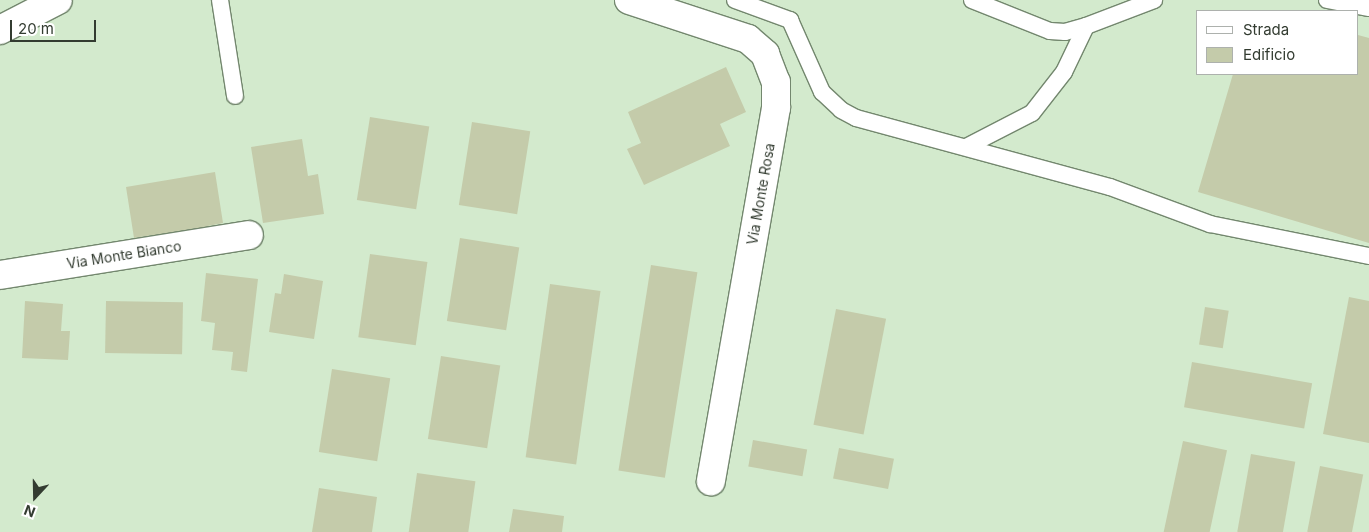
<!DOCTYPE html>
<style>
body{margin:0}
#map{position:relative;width:1369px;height:532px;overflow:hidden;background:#d3eacd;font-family:Inter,sans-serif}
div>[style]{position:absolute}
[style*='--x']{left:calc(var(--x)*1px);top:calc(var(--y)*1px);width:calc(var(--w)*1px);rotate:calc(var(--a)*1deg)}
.building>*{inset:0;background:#c4cbaa;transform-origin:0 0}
.roads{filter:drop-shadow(1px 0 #73876e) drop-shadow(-1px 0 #73876e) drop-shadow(0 1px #73876e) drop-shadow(0 -1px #73876e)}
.service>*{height:16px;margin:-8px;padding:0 8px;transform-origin:8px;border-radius:8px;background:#fff}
.minor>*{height:28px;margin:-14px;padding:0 14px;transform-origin:14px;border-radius:14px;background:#fff}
span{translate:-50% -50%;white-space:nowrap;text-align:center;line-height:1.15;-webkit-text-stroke:4.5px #fff;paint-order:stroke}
.street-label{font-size:14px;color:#333c31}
.legend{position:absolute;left:1196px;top:10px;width:162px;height:65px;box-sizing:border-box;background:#fff;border:1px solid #adb1ad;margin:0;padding:6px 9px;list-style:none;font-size:15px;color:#333c31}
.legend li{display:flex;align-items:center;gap:10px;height:25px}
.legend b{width:25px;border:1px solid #adb1ad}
.north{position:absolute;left:10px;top:472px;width:50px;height:50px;-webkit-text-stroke:4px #fff;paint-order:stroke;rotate:201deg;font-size:14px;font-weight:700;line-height:20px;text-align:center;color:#333c31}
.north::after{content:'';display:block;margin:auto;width:18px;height:22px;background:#333c31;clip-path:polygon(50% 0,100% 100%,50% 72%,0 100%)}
.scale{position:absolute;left:10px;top:20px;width:86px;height:22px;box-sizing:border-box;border:2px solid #333c31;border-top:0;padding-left:6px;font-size:15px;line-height:18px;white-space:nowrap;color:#333c31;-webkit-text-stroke:4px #fff;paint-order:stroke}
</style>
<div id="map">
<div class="building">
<i style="clip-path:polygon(1358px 35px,1369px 38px,1369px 243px,1198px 192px,1233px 74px,1358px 74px)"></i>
<i style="clip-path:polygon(726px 67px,746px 112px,720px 124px,730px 146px,644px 185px,627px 149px,641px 143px,628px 112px)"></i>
<i style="left:370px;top:117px;width:60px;height:84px;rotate:9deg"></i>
<i style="left:472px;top:122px;width:59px;height:84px;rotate:9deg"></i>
<i style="clip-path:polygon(302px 139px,308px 176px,318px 174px,324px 214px,263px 223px,251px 147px)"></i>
<i style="clip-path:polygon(215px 172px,223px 223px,208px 226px,209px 236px,155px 244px,153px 235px,134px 238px,126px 187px)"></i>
<i style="left:460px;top:238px;width:60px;height:84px;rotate:9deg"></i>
<i style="left:370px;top:254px;width:58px;height:84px;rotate:8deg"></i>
<i style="left:651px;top:265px;width:47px;height:208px;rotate:9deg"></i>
<i style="clip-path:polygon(206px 273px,258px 279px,247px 372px,231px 370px,233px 352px,212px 350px,215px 323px,201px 321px)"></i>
<i style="clip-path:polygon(284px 274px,323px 281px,314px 339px,269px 332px,275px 293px,281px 294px)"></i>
<i style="left:550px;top:284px;width:51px;height:175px;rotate:8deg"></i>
<i style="clip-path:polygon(1349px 297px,1369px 301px,1369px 443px,1323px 434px)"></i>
<i style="clip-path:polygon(25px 301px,63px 304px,61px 331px,70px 331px,68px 360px,22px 358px)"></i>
<i style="left:106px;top:301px;width:77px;height:52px;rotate:1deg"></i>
<i style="left:1205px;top:307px;width:24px;height:38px;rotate:9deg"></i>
<i style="left:836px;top:309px;width:51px;height:118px;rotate:11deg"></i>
<i style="left:441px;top:356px;width:60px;height:84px;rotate:9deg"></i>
<i style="left:1192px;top:362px;width:122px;height:46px;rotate:10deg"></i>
<i style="left:332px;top:369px;width:59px;height:84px;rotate:9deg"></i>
<i style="left:753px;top:440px;width:55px;height:27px;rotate:10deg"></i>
<i style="left:1183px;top:441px;width:45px;height:93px;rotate:12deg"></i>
<i style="left:839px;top:448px;width:56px;height:31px;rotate:11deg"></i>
<i style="left:1251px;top:454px;width:45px;height:79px;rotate:10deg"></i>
<i style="left:1320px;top:466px;width:44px;height:67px;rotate:11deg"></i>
<i style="left:417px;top:473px;width:59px;height:60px;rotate:8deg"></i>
<i style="clip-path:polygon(319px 488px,377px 497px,372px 532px,312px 532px)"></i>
<i style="clip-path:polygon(513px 509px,564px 516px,562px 532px,509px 532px)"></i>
</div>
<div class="roads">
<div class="service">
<i style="--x:220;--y:0;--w:97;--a:81.1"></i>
<i style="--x:735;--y:0;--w:59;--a:20"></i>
<i style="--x:790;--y:20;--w:79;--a:66"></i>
<i style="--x:822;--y:92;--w:26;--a:43"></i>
<i style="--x:841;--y:110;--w:17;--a:28"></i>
<i style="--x:856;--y:118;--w:263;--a:15.2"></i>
<i style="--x:1110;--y:187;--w:107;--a:20.3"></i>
<i style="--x:1210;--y:224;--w:162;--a:11.4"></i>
<i style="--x:972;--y:0;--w:84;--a:21.7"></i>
<i style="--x:1050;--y:31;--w:15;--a:4"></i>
<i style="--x:1065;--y:32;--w:22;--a:-16"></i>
<i style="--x:1327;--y:0;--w:43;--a:10.8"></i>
<i style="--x:966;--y:147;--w:74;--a:-27.3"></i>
<i style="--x:1032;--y:113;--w:52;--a:-52"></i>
<i style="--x:1064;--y:72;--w:51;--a:-64.4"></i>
<i style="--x:1086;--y:26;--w:73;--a:-20.9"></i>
</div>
<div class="minor">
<i style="--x:629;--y:0;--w:125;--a:18.1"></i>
<i style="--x:748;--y:39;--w:23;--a:41"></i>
<i style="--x:765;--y:54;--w:30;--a:69"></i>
<i style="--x:776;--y:82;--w:26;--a:90"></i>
<i style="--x:776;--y:108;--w:379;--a:99.9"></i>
<i style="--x:0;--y:30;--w:65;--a:-27.3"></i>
<i style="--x:0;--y:275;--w:252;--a:-9.1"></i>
</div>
</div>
<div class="street-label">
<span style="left:761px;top:194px;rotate:-80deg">Via Monte Rosa</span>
<span style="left:124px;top:255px;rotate:-9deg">Via Monte Bianco</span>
</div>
<ul class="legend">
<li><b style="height:6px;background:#fff"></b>Strada</li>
<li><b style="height:14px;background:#c4cbaa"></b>Edificio</li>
</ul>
<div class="north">N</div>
<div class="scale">20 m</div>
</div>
